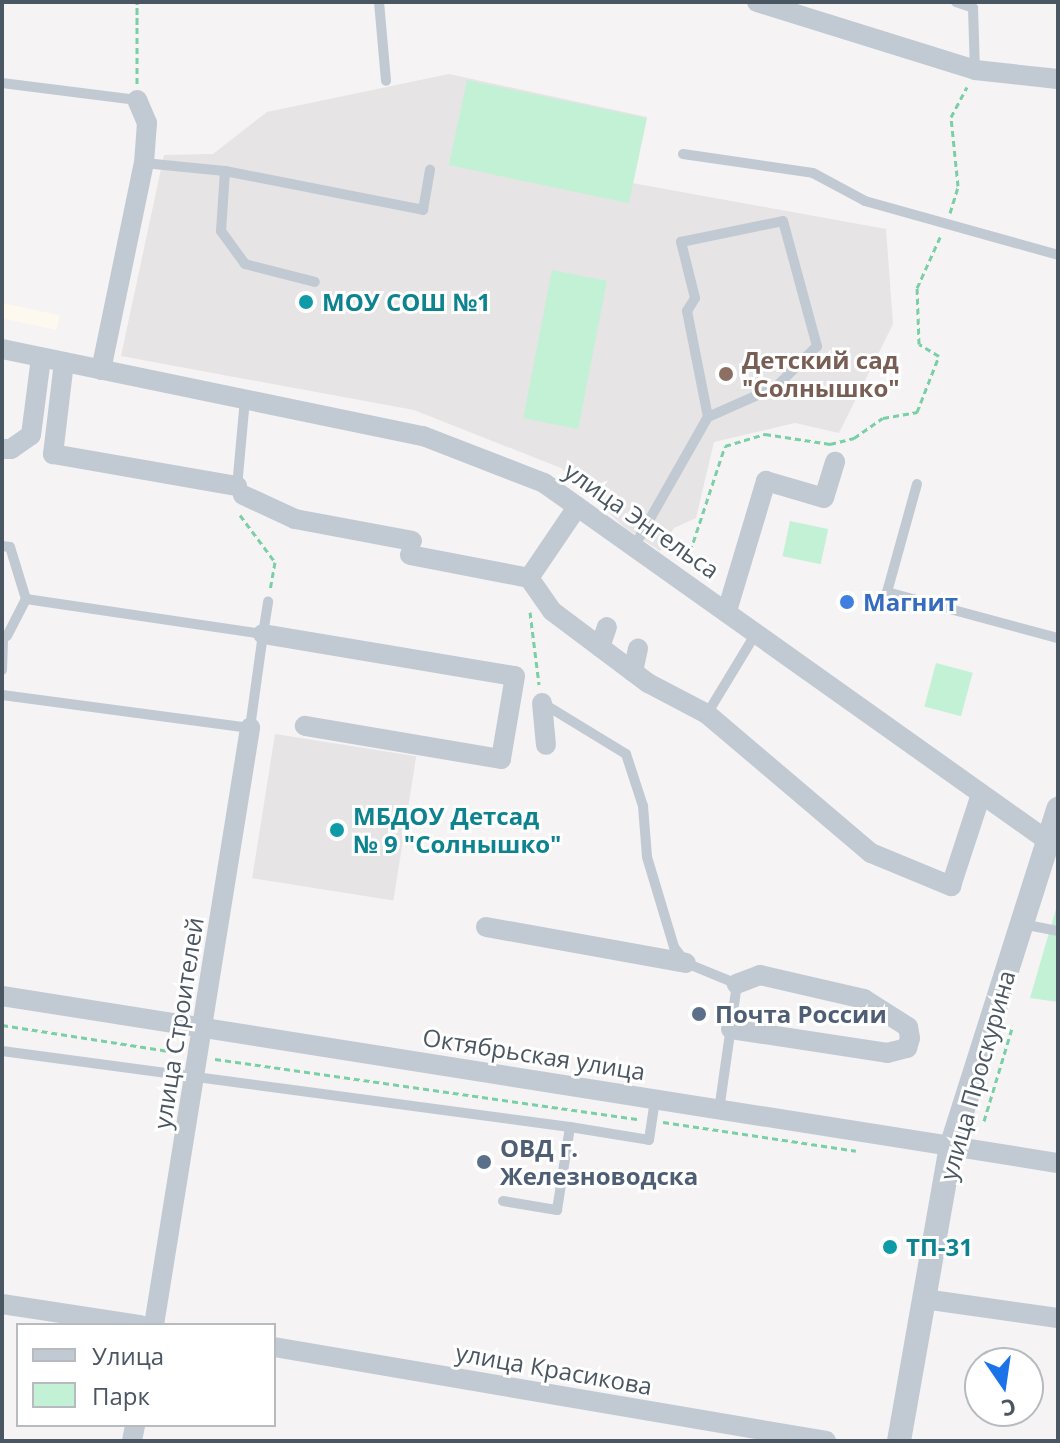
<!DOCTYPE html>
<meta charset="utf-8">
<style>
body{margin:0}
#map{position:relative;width:1060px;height:1443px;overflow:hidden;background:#f5f3f3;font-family:"Open Sans",sans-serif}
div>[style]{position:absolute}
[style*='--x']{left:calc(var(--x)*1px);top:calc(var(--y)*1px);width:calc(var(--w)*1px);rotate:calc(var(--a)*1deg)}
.commercial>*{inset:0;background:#fdf9ef;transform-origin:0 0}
.education>*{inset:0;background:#e6e4e5;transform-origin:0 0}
.green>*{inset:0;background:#c3f1d5;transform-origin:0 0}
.path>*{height:3px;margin-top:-1.5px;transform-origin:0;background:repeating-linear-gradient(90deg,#7ad0a6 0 6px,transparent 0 10px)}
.service>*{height:10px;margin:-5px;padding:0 5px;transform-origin:5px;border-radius:5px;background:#c1cad2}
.minor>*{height:20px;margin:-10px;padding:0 10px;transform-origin:10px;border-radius:10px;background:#c1cad2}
.tertiary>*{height:24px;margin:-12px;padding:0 12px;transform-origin:12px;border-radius:12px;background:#c1cad2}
.dots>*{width:22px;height:22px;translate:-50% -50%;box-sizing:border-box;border:4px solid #fff;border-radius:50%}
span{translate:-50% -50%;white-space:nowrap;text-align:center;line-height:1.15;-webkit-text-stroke:6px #fff;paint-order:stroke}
.culture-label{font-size:24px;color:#0d838f;font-weight:700}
.left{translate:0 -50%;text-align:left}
.education-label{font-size:24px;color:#785e54;font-weight:700}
.street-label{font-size:24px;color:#4a5661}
.shop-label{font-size:24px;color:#366cbe;font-weight:700}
.service-label{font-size:24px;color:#4e5e75;font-weight:700}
.frame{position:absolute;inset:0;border:4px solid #4a5661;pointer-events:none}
.legend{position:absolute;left:16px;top:1323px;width:260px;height:104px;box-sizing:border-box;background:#fff;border:2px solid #b7bbc0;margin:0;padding:10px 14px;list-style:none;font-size:24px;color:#4a5661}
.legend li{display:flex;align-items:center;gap:16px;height:40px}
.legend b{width:40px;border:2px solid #b7bbc0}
.north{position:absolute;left:964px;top:1347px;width:80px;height:80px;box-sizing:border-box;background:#fff;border:2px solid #b7bbc0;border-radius:50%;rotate:167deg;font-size:22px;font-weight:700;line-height:32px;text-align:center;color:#4a5661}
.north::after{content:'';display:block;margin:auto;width:28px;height:36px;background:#1a73e8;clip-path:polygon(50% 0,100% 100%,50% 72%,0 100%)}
</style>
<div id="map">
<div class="commercial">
<i style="left:2px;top:303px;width:59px;height:15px;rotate:12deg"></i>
</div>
<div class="education">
<i style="clip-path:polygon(449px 74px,647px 117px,632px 183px,886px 229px,893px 324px,839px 433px,795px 423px,714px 442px,696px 518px,674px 528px,660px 551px,625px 528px,561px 468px,414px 410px,121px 356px,164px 155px,213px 154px,267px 112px)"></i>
<i style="left:275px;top:734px;width:143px;height:146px;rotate:9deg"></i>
</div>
<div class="green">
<i style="left:467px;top:80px;width:184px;height:87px;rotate:12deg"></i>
<i style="left:552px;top:270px;width:56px;height:151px;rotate:11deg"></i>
<i style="left:790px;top:521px;width:39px;height:36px;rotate:12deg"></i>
<i style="left:936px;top:663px;width:38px;height:45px;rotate:15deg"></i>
<i style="clip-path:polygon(1058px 902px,1058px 1002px,1030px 998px)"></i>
</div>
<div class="path">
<i style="--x:137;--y:84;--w:82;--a:-90"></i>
<i style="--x:950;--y:213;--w:28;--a:-73"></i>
<i style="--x:958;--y:186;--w:69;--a:-95.8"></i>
<i style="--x:951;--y:117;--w:34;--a:-62"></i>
<i style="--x:240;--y:515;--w:59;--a:53.3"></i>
<i style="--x:275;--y:562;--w:27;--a:100"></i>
<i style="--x:687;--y:561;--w:121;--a:-71.7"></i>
<i style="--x:725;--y:446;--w:42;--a:-16.7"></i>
<i style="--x:765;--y:434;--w:66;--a:8.7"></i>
<i style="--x:830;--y:444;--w:25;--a:-14"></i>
<i style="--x:854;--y:438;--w:35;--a:-35"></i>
<i style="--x:883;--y:418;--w:35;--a:-10"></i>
<i style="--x:917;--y:412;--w:60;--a:-68.6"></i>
<i style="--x:939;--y:356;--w:23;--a:-149"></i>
<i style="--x:919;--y:344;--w:56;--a:-92"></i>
<i style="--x:917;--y:288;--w:58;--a:-65.6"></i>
<i style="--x:530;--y:612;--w:73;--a:82.9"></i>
<i style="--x:2;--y:1025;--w:180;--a:8.9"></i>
<i style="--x:215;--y:1059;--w:428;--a:8.1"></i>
<i style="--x:984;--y:1121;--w:100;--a:-73.2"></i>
<i style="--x:663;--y:1122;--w:195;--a:8.5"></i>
</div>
<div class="service">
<i style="--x:379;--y:2;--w:79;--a:84.9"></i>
<i style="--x:956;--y:2;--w:18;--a:19"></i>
<i style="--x:973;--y:8;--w:62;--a:88.2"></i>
<i style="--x:2;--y:83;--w:136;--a:7.2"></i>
<i style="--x:683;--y:154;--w:131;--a:8.3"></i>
<i style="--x:813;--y:173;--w:59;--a:28.3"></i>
<i style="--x:865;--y:201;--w:200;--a:15.6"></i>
<i style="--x:144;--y:163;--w:81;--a:5.6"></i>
<i style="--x:225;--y:171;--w:60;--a:93.8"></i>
<i style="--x:221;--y:231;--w:41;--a:54"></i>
<i style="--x:245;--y:264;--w:72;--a:14.4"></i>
<i style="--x:225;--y:171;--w:202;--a:11.1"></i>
<i style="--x:423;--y:210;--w:41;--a:-80.1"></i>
<i style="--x:917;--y:484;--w:112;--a:105.5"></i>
<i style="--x:887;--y:592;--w:177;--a:15.1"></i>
<i style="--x:237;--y:487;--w:88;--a:-84.8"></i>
<i style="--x:2;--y:546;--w:8;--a:7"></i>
<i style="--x:10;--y:547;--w:54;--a:72.9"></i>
<i style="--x:26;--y:599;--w:240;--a:8.4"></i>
<i style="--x:263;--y:634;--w:95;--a:97.9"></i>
<i style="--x:250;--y:728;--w:250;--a:-172.4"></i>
<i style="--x:634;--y:547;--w:150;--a:-60.4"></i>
<i style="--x:708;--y:417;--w:108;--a:-101.2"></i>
<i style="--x:687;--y:311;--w:15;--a:-58"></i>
<i style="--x:695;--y:298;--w:58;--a:-104"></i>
<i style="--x:681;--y:242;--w:104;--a:-11.6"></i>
<i style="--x:783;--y:221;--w:130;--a:74.8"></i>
<i style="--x:817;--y:346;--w:58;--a:135"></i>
<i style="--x:776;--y:387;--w:74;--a:156.2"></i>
<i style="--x:263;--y:634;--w:33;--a:-81"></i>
<i style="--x:7;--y:636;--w:42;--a:-62.8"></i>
<i style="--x:2;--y:670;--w:34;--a:-88"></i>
<i style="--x:544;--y:704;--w:96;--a:31.4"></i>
<i style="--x:626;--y:754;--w:55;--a:71.9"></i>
<i style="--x:643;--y:806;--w:51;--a:85.5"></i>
<i style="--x:647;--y:857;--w:94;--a:73.3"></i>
<i style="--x:674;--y:947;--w:20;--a:53"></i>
<i style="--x:686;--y:963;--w:55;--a:22.4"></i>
<i style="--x:737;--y:984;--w:127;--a:98.1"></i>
<i style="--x:707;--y:714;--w:95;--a:-58.8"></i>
<i style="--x:1022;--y:924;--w:37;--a:11"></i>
<i style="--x:2;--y:1051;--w:573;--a:7.62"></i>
<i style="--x:503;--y:1201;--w:55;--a:9.5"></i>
<i style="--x:557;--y:1210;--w:84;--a:-81.1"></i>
<i style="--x:570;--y:1127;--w:80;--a:9.3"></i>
<i style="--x:649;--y:1140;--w:40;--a:-81.5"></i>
</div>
<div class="minor">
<i style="--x:757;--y:2;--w:228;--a:17.3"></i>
<i style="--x:975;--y:70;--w:83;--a:6.2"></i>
<i style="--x:2;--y:349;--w:430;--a:11.7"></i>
<i style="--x:423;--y:436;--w:130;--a:21.2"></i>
<i style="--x:544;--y:483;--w:618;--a:35.39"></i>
<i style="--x:64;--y:362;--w:93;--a:96.8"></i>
<i style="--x:53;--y:454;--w:187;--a:9.9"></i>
<i style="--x:101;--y:370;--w:211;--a:-78.3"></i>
<i style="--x:144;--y:163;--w:40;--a:-85.7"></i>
<i style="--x:147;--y:123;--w:25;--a:-113"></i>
<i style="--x:2;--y:449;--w:9;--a:0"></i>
<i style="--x:11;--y:449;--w:24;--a:-35"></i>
<i style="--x:31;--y:435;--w:78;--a:-82.6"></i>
<i style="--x:243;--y:495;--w:57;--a:24.8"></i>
<i style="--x:295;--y:519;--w:119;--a:10.6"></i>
<i style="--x:410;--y:555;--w:121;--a:10.9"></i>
<i style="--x:529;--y:578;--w:86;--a:-55.9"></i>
<i style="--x:529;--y:578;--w:40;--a:55.1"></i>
<i style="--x:552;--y:611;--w:120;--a:36.9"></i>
<i style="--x:648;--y:683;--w:67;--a:27.7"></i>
<i style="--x:707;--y:714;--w:215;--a:40.3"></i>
<i style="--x:871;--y:853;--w:87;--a:22.4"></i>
<i style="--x:951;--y:886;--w:97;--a:-71.9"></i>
<i style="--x:727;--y:611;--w:136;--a:-73.3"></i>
<i style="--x:766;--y:481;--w:60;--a:16.3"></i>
<i style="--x:824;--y:498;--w:38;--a:-73"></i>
<i style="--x:263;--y:634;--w:255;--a:9.5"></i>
<i style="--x:515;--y:676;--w:84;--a:99.6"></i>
<i style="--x:501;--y:759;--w:199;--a:-170.4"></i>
<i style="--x:600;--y:647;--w:21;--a:-71"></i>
<i style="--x:633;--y:672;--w:24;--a:-78"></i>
<i style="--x:542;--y:703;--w:42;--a:84.6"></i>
<i style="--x:486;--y:927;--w:203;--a:10.2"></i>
<i style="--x:2;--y:996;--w:1069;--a:8.99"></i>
<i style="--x:731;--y:1029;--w:158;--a:8.7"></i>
<i style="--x:887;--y:1053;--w:21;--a:-14"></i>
<i style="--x:907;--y:1048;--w:10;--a:-73"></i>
<i style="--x:910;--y:1038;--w:11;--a:-100"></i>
<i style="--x:908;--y:1027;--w:52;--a:-147.5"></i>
<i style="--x:864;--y:999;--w:107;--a:-167"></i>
<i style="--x:760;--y:975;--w:25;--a:159"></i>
<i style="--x:924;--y:1299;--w:135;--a:8.1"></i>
<i style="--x:2;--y:1304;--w:140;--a:8.7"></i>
<i style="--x:154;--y:1325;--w:605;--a:-80.86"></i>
<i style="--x:274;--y:1347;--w:560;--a:9.66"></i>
<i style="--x:132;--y:1441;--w:16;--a:-79"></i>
</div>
<div class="tertiary">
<i style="--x:899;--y:1441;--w:299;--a:-80"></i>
<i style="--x:951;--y:1147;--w:355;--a:-72.4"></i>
</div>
<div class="dots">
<i style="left:306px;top:302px;background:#0f9aa8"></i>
<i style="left:726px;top:374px;background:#8d6e63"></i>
<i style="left:847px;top:602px;background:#3f7fe0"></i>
<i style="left:337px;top:830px;background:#0f9aa8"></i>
<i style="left:699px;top:1014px;background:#5c6f8a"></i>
<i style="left:484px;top:1162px;background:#5c6f8a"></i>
<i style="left:890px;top:1247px;background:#0f9aa8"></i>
</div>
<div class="culture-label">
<span class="left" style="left:322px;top:302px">МОУ СОШ №1</span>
<span class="left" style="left:353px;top:830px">МБДОУ Детсад<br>№ 9 "Солнышко"</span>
<span class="left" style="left:906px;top:1247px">ТП-31</span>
</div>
<div class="education-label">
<span class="left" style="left:742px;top:374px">Детский сад<br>"Солнышко"</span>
</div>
<div class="street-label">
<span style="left:642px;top:520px;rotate:35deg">улица Энгельса</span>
<span style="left:178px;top:1023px;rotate:-81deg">улица Строителей</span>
<span style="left:534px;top:1054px;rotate:9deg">Октябрьская улица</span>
<span style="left:977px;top:1075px;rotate:-74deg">улица Проскурина</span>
<span style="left:554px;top:1369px;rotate:10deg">улица Красикова</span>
</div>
<div class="shop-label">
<span class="left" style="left:863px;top:602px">Магнит</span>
</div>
<div class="service-label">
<span class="left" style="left:715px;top:1014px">Почта России</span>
<span class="left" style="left:500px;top:1162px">ОВД г.<br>Железноводска</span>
</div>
<div class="frame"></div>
<ul class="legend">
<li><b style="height:10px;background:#c1cad2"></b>Улица</li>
<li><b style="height:22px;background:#c3f1d5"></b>Парк</li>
</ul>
<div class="north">С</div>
</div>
